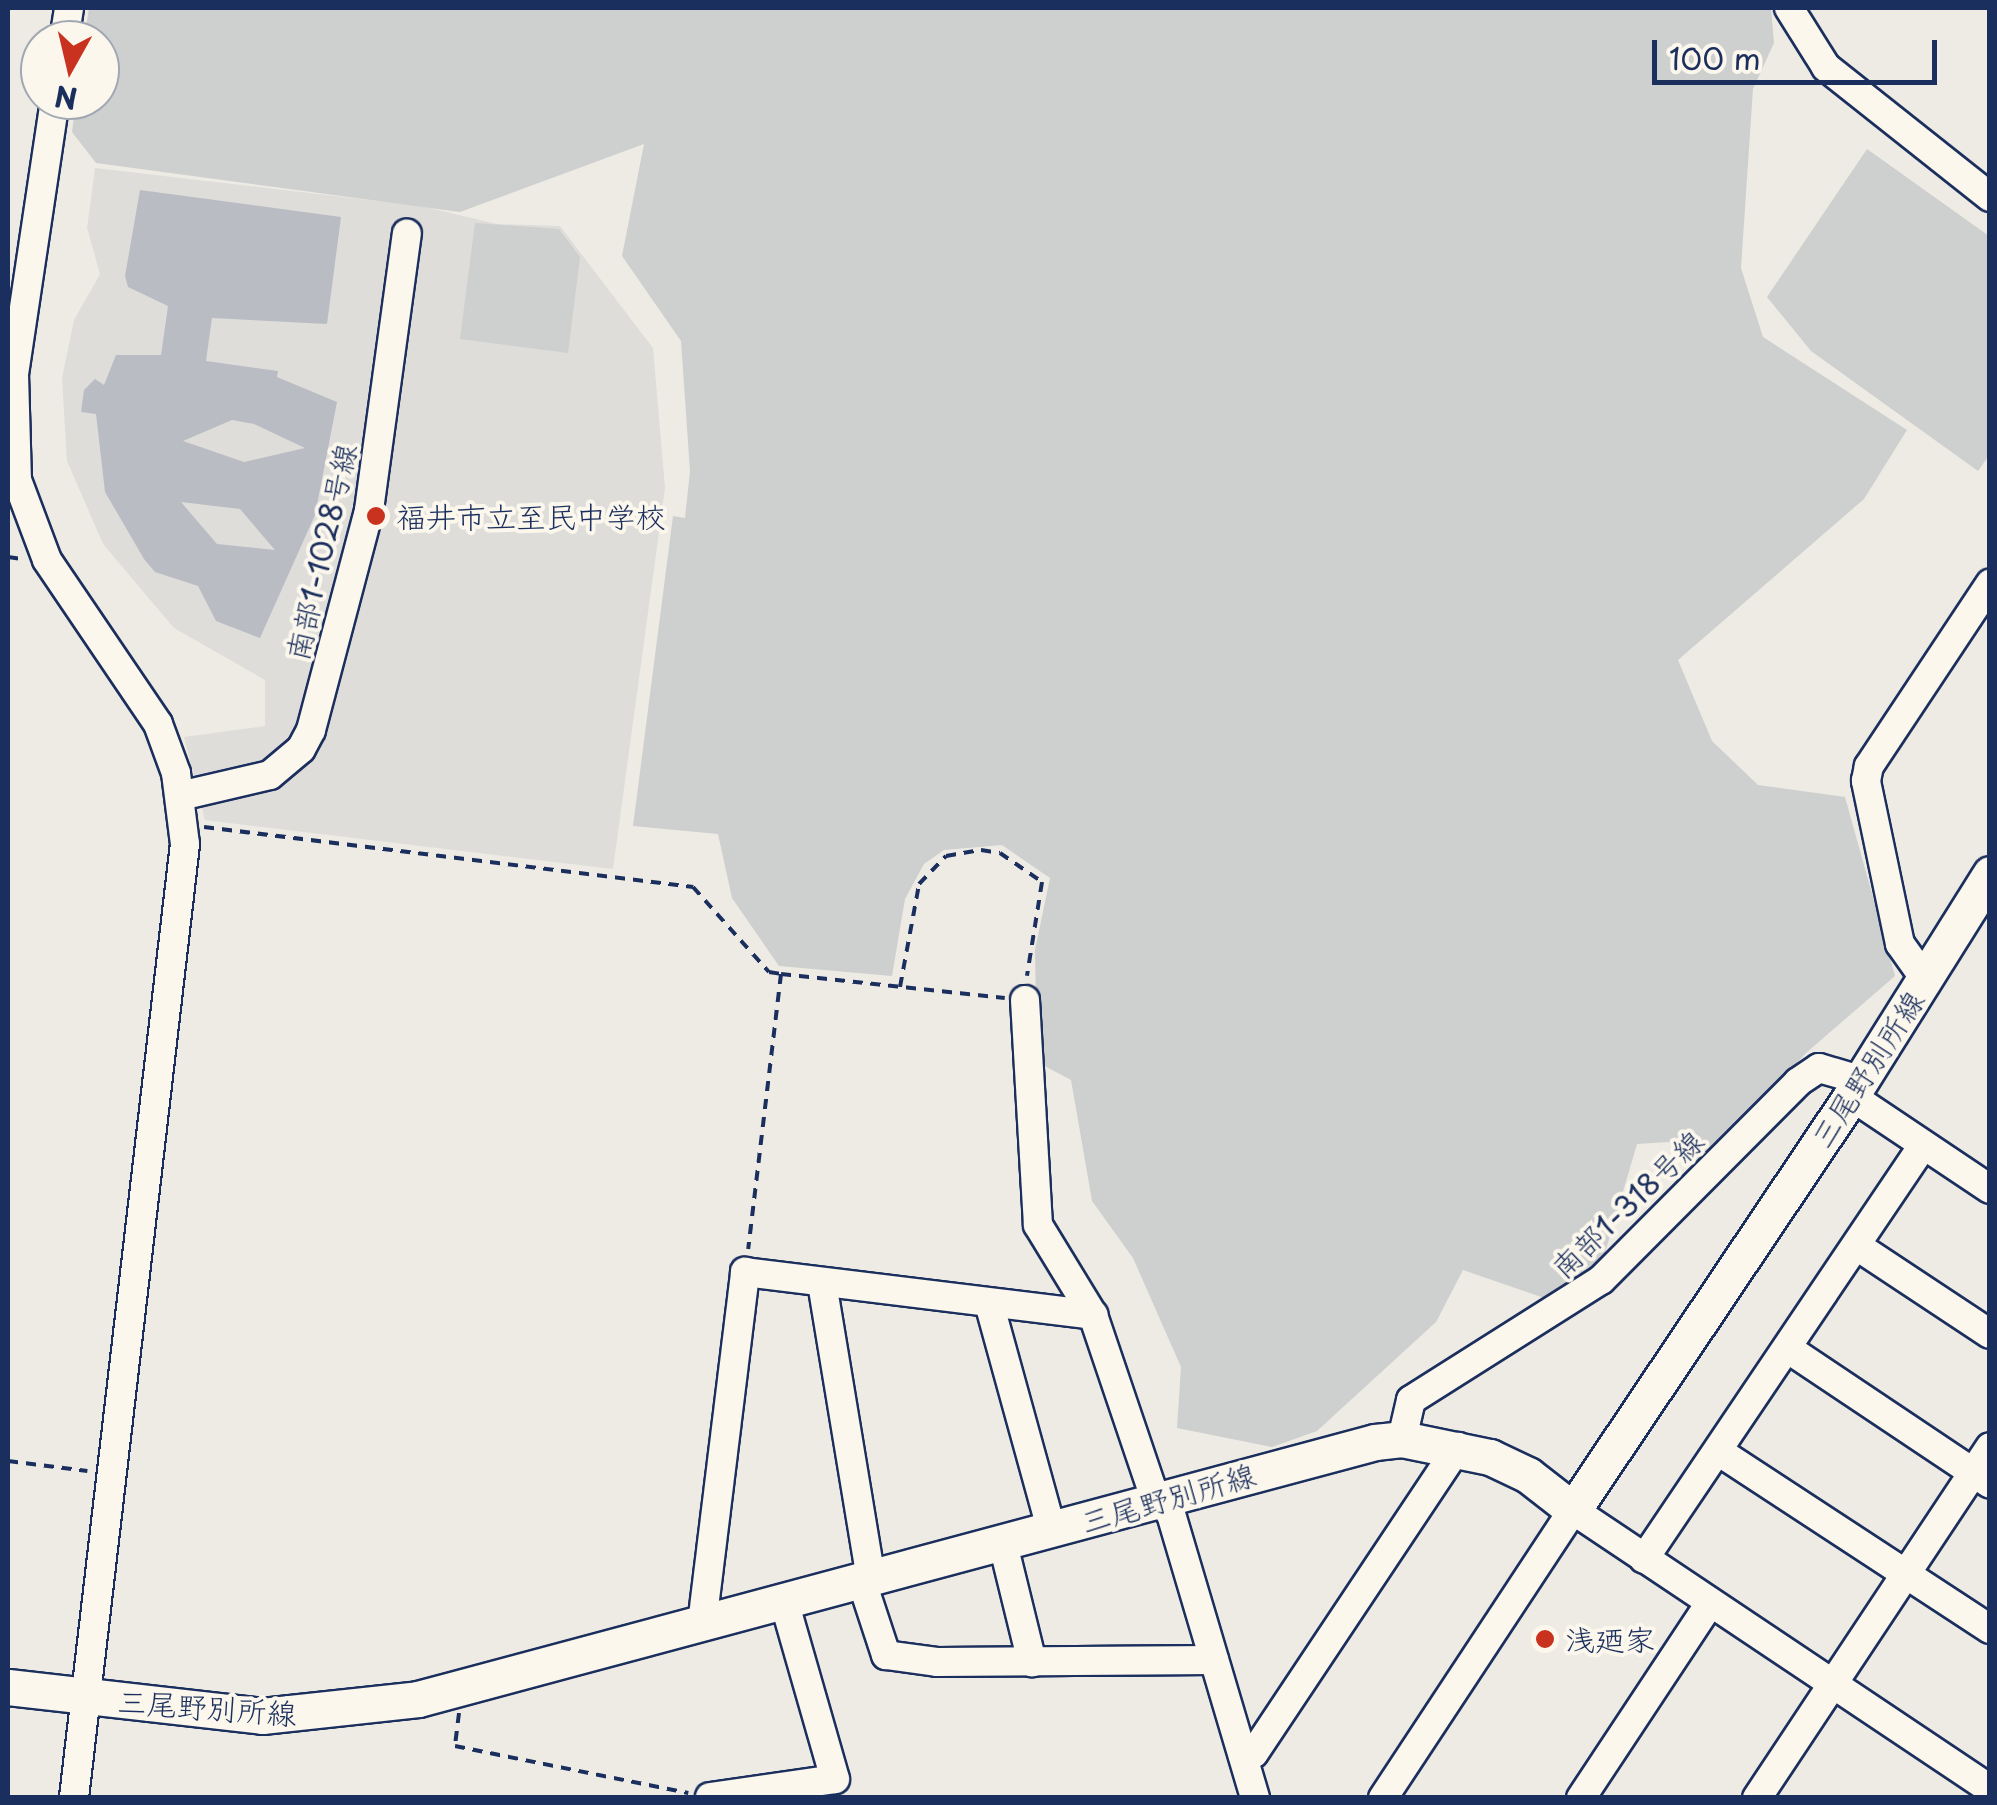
<!DOCTYPE html>
<meta charset="utf-8">
<style>
body{margin:0}
#map{position:relative;width:1997px;height:1805px;overflow:hidden;background:#eeebe4;font-family:"Playpen Sans","Klee One",sans-serif}
div>[style]{position:absolute}
[style*='--x']{left:calc(var(--x)*1px);top:calc(var(--y)*1px);width:calc(var(--w)*1px);rotate:calc(var(--a)*1deg)}
.built>*{inset:0;background:#deddda}
.green>*{inset:0;background:#cecfcf}
.building>*{inset:0;background:#b9bcc3}
.path>*{height:4px;margin-top:-2px;transform-origin:0;background:repeating-linear-gradient(90deg,#1b2f5e 0 10px,transparent 0 18px)}
.roads{filter:drop-shadow(2px 0 #1b2f5e) drop-shadow(-2px 0 #1b2f5e) drop-shadow(0 2px #1b2f5e) drop-shadow(0 -2px #1b2f5e)}
.minor>*{height:28px;margin:-14px;padding:0 14px;transform-origin:14px;border-radius:14px;background:#fbf7ec}
.major>*{height:35px;margin:-17.5px;padding:0 17.5px;transform-origin:17.5px;border-radius:17.5px;background:#fbf7ec}
.dots>*{width:28px;height:28px;translate:-50% -50%;box-sizing:border-box;border:5px solid #fbf7ec;border-radius:50%}
span{translate:-50% -50%;white-space:nowrap;text-align:center;line-height:1.15;-webkit-text-stroke:8px #fbf7ec;paint-order:stroke}
.poi-label{font-size:30px;color:#1b2f5e}
.left{translate:0 -50%;text-align:left}
.street-label{font-size:30px;color:#1b2f5e}
.frame{position:absolute;inset:0;border:10px solid #1b2f5e;pointer-events:none}
.north{position:absolute;left:20px;top:20px;width:100px;height:100px;box-sizing:border-box;background:#fbf7ec;border:2px solid #a1a7b3;border-radius:50%;rotate:188deg;font-size:28px;font-weight:700;line-height:40px;text-align:center;color:#1b2f5e}
.north::after{content:'';display:block;margin:auto;width:35px;height:45px;background:#c8321e;clip-path:polygon(50% 0,100% 100%,50% 72%,0 100%)}
.scale{position:absolute;left:1652px;top:40px;width:285px;height:45px;box-sizing:border-box;border:5px solid #1b2f5e;border-top:0;padding-left:12px;font-size:30px;line-height:35px;white-space:nowrap;color:#1b2f5e;-webkit-text-stroke:8px #fbf7ec;paint-order:stroke}
</style>
<div id="map">
<div class="built">
<i style="clip-path:polygon(95px 168px,421px 206px,497px 224px,560px 226px,653px 348px,665px 488px,613px 869px,205px 820px,184px 737px,265px 726px,265px 680px,174px 628px,103px 544px,67px 461px,62px 378px,74px 320px,100px 274px,87px 228px)"></i>
</div>
<div class="green">
<i style="clip-path:polygon(89px 8px,1771px 8px,1774px 43px,1753px 89px,1741px 268px,1763px 337px,1907px 430px,1864px 499px,1678px 660px,1712px 741px,1758px 785px,1845px 797px,1895px 976px,1806px 1053px,1697px 1169px,1668px 1142px,1637px 1144px,1602px 1263px,1553px 1301px,1463px 1270px,1436px 1322px,1317px 1431px,1272px 1447px,1177px 1428px,1181px 1367px,1133px 1258px,1092px 1201px,1071px 1080px,1037px 1062px,1035px 950px,1050px 878px,1002px 845px,944px 850px,924px 864px,905px 899px,892px 976px,779px 966px,732px 898px,718px 834px,633px 826px,673px 516px,685px 518px,690px 471px,681px 341px,622px 256px,644px 144px,460px 212px,96px 163px,72px 132px,76px 100px,100px 100px,100px 40px,84px 40px)"></i>
<i style="clip-path:polygon(1867px 149px,1989px 236px,1990px 454px,1978px 471px,1811px 351px,1767px 297px)"></i>
<i style="clip-path:polygon(475px 223px,559px 229px,580px 257px,568px 353px,460px 339px)"></i>
</div>
<div class="building">
<i style="clip-path:polygon(evenodd,140px 190px,341px 217px,327px 324px,212px 318px,206px 361px,278px 371px,277px 377px,337px 402px,315px 515px,260px 638px,216px 621px,198px 586px,155px 572px,144px 559px,105px 492px,96px 414px,81px 412px,84px 390px,95px 379px,104px 385px,116px 355px,161px 355px,168px 306px,128px 287px,125px 276px,140px 190px,232px 420px,254px 424px,305px 448px,244px 462px,183px 441px,232px 420px,140px 190px,181px 502px,240px 509px,275px 550px,217px 544px,181px 502px)"></i>
</div>
<div class="path">
<i style="--x:8;--y:557;--w:14;--a:8"></i>
<i style="--x:204;--y:827;--w:493;--a:7"></i>
<i style="--x:693;--y:887;--w:114;--a:48.2"></i>
<i style="--x:769;--y:972;--w:12;--a:9"></i>
<i style="--x:781;--y:974;--w:277;--a:96.8"></i>
<i style="--x:781;--y:974;--w:225;--a:6.1"></i>
<i style="--x:900;--y:987;--w:105;--a:-79.5"></i>
<i style="--x:919;--y:884;--w:39;--a:-46"></i>
<i style="--x:946;--y:856;--w:36;--a:-10"></i>
<i style="--x:981;--y:850;--w:19;--a:9"></i>
<i style="--x:1000;--y:853;--w:51;--a:34.6"></i>
<i style="--x:1042;--y:882;--w:95;--a:99.1"></i>
<i style="--x:8;--y:1461;--w:80;--a:7.2"></i>
<i style="--x:459;--y:1713;--w:33;--a:97"></i>
<i style="--x:455;--y:1746;--w:238;--a:11.4"></i>
</div>
<div class="roads">
<div class="minor">
<i style="--x:1789;--y:8;--w:70;--a:57.9"></i>
<i style="--x:1826;--y:67;--w:209;--a:38.4"></i>
<i style="--x:64;--y:40;--w:32;--a:-81"></i>
<i style="--x:55;--y:100;--w:277;--a:98.5"></i>
<i style="--x:14;--y:374;--w:106;--a:88.4"></i>
<i style="--x:17;--y:480;--w:85;--a:69.4"></i>
<i style="--x:47;--y:560;--w:198;--a:55.9"></i>
<i style="--x:158;--y:724;--w:52;--a:69.8"></i>
<i style="--x:176;--y:773;--w:72;--a:82.8"></i>
<i style="--x:185;--y:844;--w:960;--a:96.64"></i>
<i style="--x:180;--y:796;--w:92;--a:-13.1"></i>
<i style="--x:270;--y:775;--w:40;--a:-40"></i>
<i style="--x:301;--y:749;--w:21;--a:-62"></i>
<i style="--x:311;--y:730;--w:228;--a:-75.2"></i>
<i style="--x:369;--y:510;--w:279;--a:-82.2"></i>
<i style="--x:1925;--y:979;--w:43;--a:-125.5"></i>
<i style="--x:1900;--y:944;--w:167;--a:-101.8"></i>
<i style="--x:1866;--y:781;--w:15;--a:-79"></i>
<i style="--x:1869;--y:766;--w:219;--a:-56.4"></i>
<i style="--x:1025;--y:1000;--w:225;--a:86.7"></i>
<i style="--x:1038;--y:1225;--w:105;--a:58.6"></i>
<i style="--x:1851;--y:1096;--w:167;--a:33.8"></i>
<i style="--x:1857;--y:1246;--w:159;--a:33.5"></i>
<i style="--x:822;--y:1283;--w:301;--a:80.6"></i>
<i style="--x:989;--y:1303;--w:237;--a:74.6"></i>
<i style="--x:1787;--y:1348;--w:244;--a:33.8"></i>
<i style="--x:1402;--y:1439;--w:40;--a:-77"></i>
<i style="--x:1411;--y:1400;--w:225;--a:-32.3"></i>
<i style="--x:1601;--y:1280;--w:279;--a:-45.1"></i>
<i style="--x:1798;--y:1082;--w:25;--a:-34"></i>
<i style="--x:1819;--y:1068;--w:43;--a:16.3"></i>
<i style="--x:1718;--y:1451;--w:325;--a:33.2"></i>
<i style="--x:1003;--y:1544;--w:122;--a:76.2"></i>
<i style="--x:1644;--y:1559;--w:499;--a:-56"></i>
<i style="--x:862;--y:1582;--w:77;--a:71.8"></i>
<i style="--x:886;--y:1655;--w:51;--a:7.8"></i>
<i style="--x:937;--y:1662;--w:277;--a:-0.4"></i>
<i style="--x:702;--y:1624;--w:355;--a:-83"></i>
<i style="--x:745;--y:1272;--w:351;--a:7"></i>
<i style="--x:1093;--y:1315;--w:184;--a:71.3"></i>
<i style="--x:1152;--y:1489;--w:31;--a:53"></i>
<i style="--x:1171;--y:1514;--w:296;--a:73.5"></i>
<i style="--x:1243;--y:1756;--w:11;--a:-15"></i>
<i style="--x:1254;--y:1753;--w:368;--a:-56.3"></i>
<i style="--x:710;--y:1797;--w:126;--a:-8.2"></i>
<i style="--x:835;--y:1779;--w:185;--a:-106"></i>
<i style="--x:1383;--y:1798;--w:345;--a:-56.6"></i>
<i style="--x:1573;--y:1510;--w:502;--a:33.79"></i>
<i style="--x:1581;--y:1798;--w:234;--a:-56.5"></i>
<i style="--x:1757;--y:1798;--w:421;--a:-56.4"></i>
</div>
<div class="major">
<i style="--x:8;--y:1687;--w:256;--a:6.5"></i>
<i style="--x:262;--y:1716;--w:157;--a:-6.2"></i>
<i style="--x:418;--y:1699;--w:991;--a:-15.03"></i>
<i style="--x:1375;--y:1442;--w:27;--a:-6"></i>
<i style="--x:1402;--y:1439;--w:90;--a:11.6"></i>
<i style="--x:1490;--y:1457;--w:42;--a:25.3"></i>
<i style="--x:1528;--y:1475;--w:57;--a:37.9"></i>
<i style="--x:1573;--y:1510;--w:499;--a:-56.1"></i>
<i style="--x:1851;--y:1096;--w:262;--a:-57.9"></i>
</div>
</div>
<div class="dots">
<i style="left:376px;top:516px;background:#c8321e"></i>
<i style="left:1545px;top:1639px;background:#c8321e"></i>
</div>
<div class="poi-label">
<span class="left" style="left:396px;top:516px">福井市立至民中学校</span>
<span class="left" style="left:1565px;top:1639px">浅廼家</span>
</div>
<div class="street-label">
<span style="left:321px;top:552px;rotate:-77deg">南部1-1028号線</span>
<span style="left:1867px;top:1069px;rotate:-57deg">三尾野別所線</span>
<span style="left:1627px;top:1204px;rotate:-44deg">南部1-318号線</span>
<span style="left:1168px;top:1498px;rotate:-16deg">三尾野別所線</span>
<span style="left:207px;top:1707px;rotate:4deg">三尾野別所線</span>
</div>
<div class="frame"></div>
<div class="north">N</div>
<div class="scale">100 m</div>
</div>
